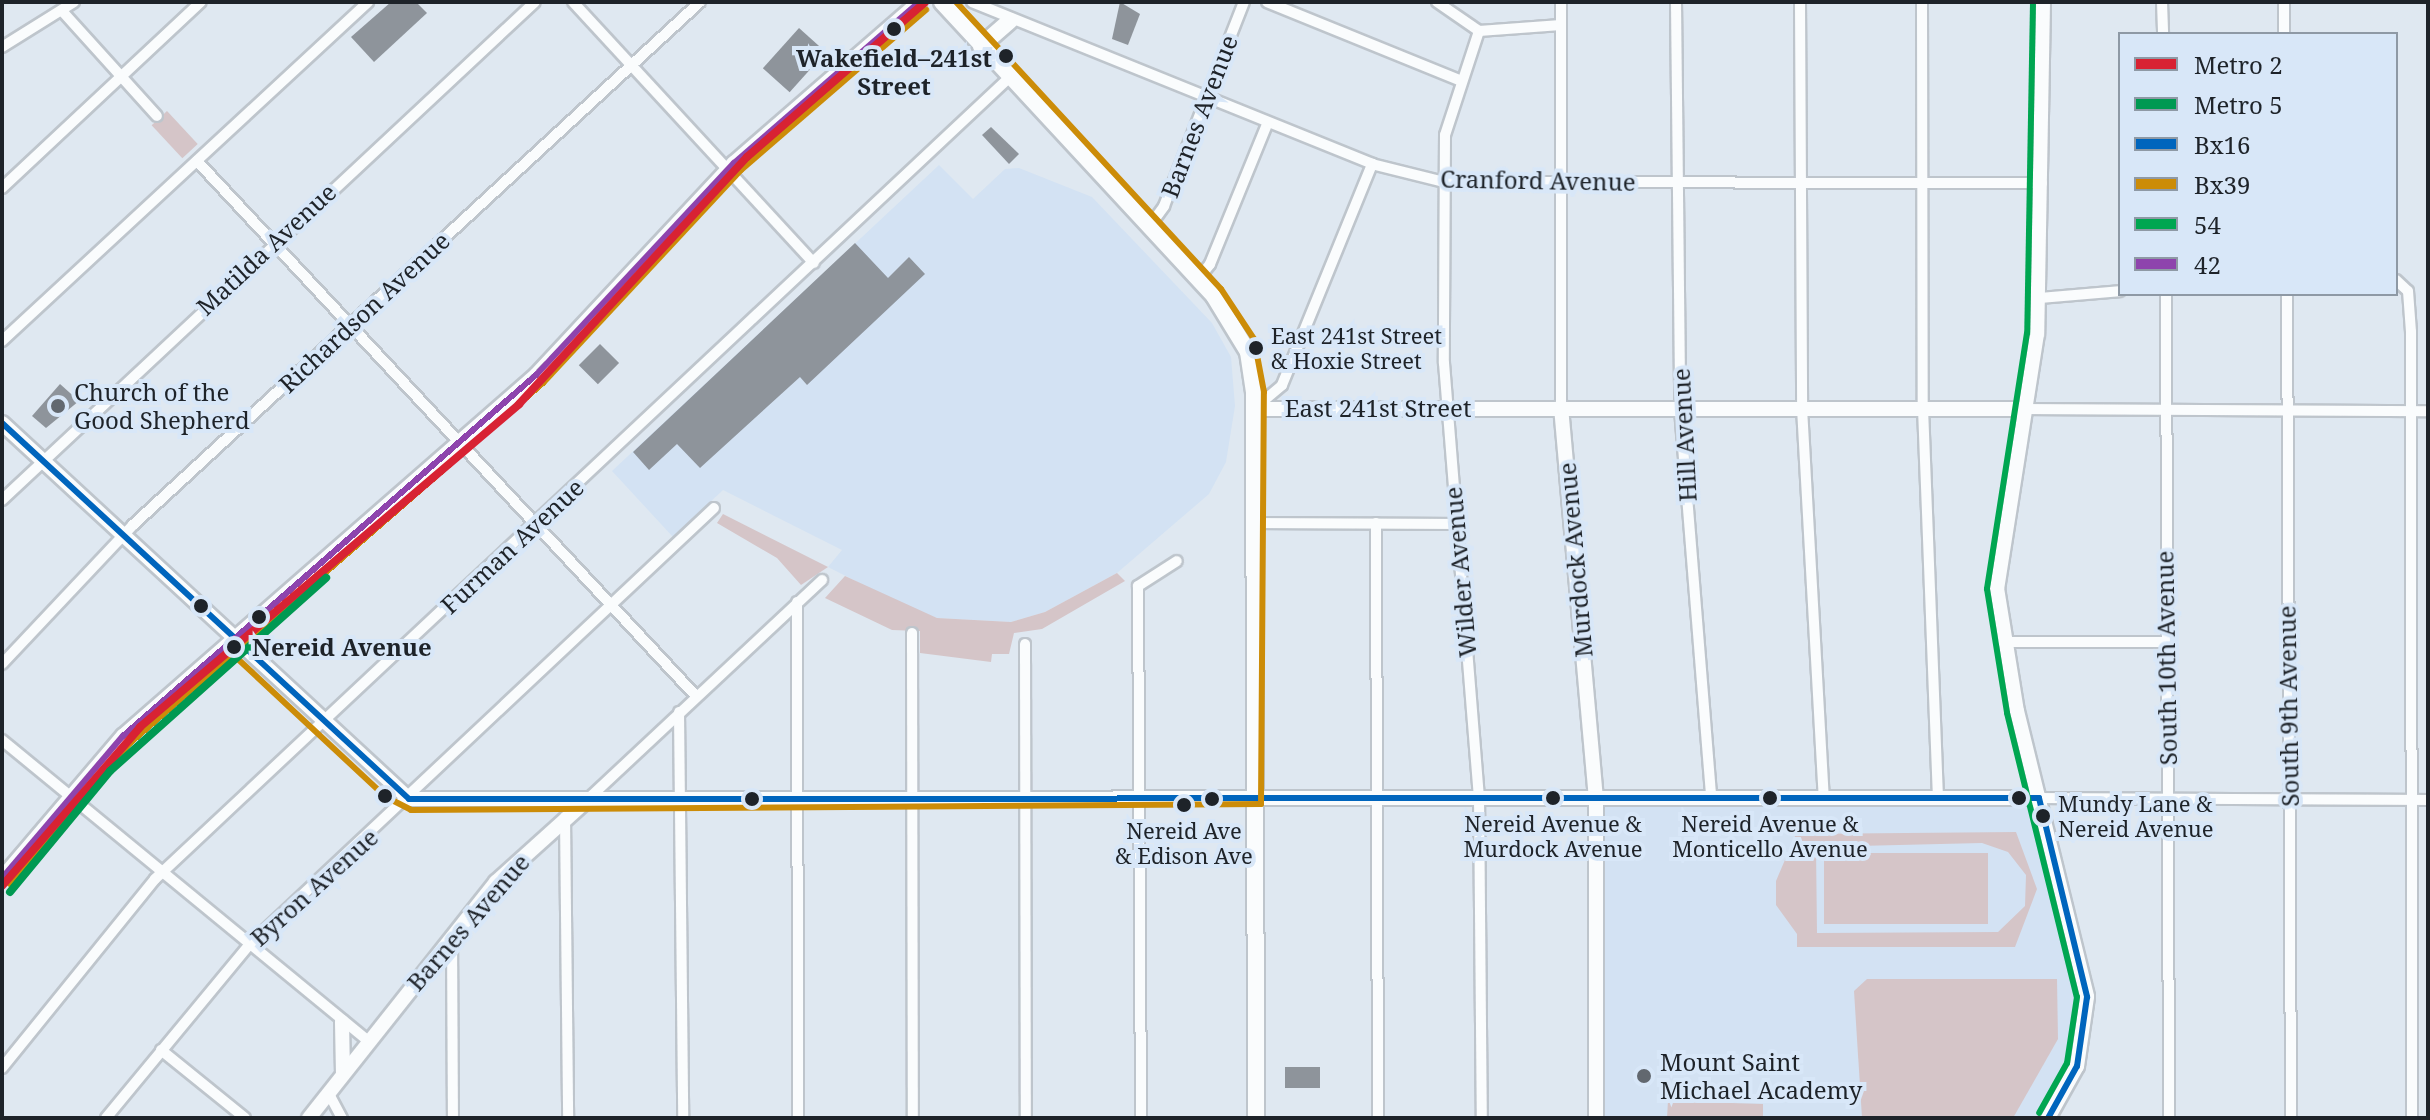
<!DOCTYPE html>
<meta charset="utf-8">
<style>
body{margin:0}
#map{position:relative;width:2430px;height:1120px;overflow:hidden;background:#dfe8f1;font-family:"Noto Serif",serif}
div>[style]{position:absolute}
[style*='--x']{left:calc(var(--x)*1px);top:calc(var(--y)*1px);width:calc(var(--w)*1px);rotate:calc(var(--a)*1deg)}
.built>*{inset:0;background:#d3e2f3}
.green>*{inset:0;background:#d5c5c8;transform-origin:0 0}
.building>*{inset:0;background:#8e949b;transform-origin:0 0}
.roads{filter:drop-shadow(2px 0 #bec5cc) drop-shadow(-2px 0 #bec5cc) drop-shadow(0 2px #bec5cc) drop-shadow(0 -2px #bec5cc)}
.street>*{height:10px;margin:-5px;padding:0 5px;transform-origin:5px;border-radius:5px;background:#fafcfd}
.secondary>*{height:14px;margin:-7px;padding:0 7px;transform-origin:7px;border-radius:7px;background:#fafcfd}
.primary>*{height:16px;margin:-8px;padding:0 8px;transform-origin:8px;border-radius:8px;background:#fafcfd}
.rail>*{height:3px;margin-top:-1.5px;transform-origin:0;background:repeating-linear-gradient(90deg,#b6b8ba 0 12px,transparent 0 18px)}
.bus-1>*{height:6px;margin:-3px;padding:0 3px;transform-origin:3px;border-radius:3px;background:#0065bd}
.bus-2>*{height:6px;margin:-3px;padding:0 3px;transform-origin:3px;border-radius:3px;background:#cc8c08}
.bus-3>*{height:6px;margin:-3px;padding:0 3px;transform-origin:3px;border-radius:3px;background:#00a651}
.bus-4>*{height:6px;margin:-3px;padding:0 3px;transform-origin:3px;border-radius:3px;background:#8e44ad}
.metro-1>*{height:8px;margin:-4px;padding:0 4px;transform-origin:4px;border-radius:4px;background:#d82233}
.metro-2>*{height:8px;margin:-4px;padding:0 4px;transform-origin:4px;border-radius:4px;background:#009952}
.dots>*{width:22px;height:22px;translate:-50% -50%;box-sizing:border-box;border:4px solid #d8e7f8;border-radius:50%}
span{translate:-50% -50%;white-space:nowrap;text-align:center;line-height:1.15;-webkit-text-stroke:8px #d8e7f8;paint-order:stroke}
.bus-label{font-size:22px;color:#1e2329}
.left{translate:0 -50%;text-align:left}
.stop-label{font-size:24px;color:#1e2329;font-weight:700}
.street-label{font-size:24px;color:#1e2329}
.poi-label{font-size:24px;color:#1e2329}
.frame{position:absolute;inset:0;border:4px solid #1e2329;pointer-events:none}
.legend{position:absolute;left:2118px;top:32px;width:280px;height:264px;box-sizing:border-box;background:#d8e7f8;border:2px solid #8e99a5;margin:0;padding:10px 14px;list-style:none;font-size:24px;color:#1e2329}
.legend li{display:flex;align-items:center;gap:16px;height:40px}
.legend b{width:40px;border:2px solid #8e99a5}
</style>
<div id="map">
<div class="built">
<i style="clip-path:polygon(939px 165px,973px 199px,1005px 169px,1019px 168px,1092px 197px,1212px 323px,1231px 357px,1235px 406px,1226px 462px,1209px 494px,1117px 573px,1045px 612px,1011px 622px,937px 618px,903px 605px,828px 567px,842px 550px,723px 490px,673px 537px,612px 471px)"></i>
<i style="clip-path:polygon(2033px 804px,2083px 988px,2075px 1059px,2042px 1118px,1603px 1118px,1602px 806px)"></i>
</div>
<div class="green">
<i style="left:167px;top:111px;width:45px;height:21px;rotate:47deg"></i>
<i style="clip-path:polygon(723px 514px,828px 567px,801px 585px,777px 558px,717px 523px)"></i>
<i style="clip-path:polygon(1117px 573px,1125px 581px,1042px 629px,1014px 633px,1009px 654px,992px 654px,991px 662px,920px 653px,920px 631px,892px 630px,825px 598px,845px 576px,937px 618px,1011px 622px,1045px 612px)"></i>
<i style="clip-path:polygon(evenodd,2016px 832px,2037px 889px,2015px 947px,1797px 947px,1797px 934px,1776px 905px,1776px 881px,1796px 834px,2016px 832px,1982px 843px,2008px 852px,2026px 875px,2025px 906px,1998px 932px,1817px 933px,1816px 847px,1982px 843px)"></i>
<i style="left:1988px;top:853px;width:71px;height:164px;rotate:90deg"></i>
<i style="clip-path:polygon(1867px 979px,2057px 979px,2058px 1039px,2013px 1118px,1862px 1118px,1854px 991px)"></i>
<i style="clip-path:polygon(1668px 1101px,1763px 1104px,1763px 1118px,1667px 1118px)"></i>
</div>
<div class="building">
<i style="clip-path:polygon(391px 2px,416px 2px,427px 13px,374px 62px,351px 37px)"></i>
<i style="clip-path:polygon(1120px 2px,1140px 14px,1128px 45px,1112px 39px)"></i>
<i style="left:799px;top:28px;width:36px;height:54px;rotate:42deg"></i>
<i style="clip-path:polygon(991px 127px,1019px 154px,1009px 164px,982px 135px)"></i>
<i style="clip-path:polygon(855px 243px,888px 278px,909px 257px,925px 274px,807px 385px,800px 377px,700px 468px,677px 444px,649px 470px,633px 452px)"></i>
<i style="left:600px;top:344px;width:27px;height:30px;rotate:45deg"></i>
<i style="clip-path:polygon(60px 384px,79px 401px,46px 428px,32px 416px)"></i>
<i style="left:1320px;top:1067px;width:21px;height:35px;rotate:90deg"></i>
</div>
<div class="roads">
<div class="street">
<i style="--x:573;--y:2;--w:355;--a:47.3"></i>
<i style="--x:972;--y:2;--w:432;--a:22"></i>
<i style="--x:1372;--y:164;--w:74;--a:14"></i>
<i style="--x:1444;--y:182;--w:598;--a:0.1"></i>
<i style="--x:1267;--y:2;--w:210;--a:22.1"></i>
<i style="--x:1437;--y:2;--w:51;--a:34.6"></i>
<i style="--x:1479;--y:31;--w:82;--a:-4.2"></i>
<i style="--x:1561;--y:2;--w:405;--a:90"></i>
<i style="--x:1676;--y:2;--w:407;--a:89.4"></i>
<i style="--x:1680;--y:409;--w:388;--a:85.4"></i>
<i style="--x:1800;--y:2;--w:406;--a:89.7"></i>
<i style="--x:1802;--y:408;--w:389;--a:86.8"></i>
<i style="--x:1922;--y:2;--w:406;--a:89.9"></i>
<i style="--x:1923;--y:408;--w:388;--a:87.8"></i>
<i style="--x:2162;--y:2;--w:32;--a:88"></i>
<i style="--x:2284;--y:2;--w:32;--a:90"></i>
<i style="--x:63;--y:12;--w:140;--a:47.9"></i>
<i style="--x:1479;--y:31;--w:109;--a:108.1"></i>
<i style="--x:1445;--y:135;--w:228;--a:90.3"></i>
<i style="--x:1444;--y:363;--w:434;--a:85.4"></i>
<i style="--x:1479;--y:796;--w:322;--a:89.5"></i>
<i style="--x:2;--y:47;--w:85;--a:-32"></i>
<i style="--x:197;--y:161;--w:730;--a:47"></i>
<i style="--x:2;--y:188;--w:272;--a:-43.1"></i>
<i style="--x:1149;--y:227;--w:26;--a:-54"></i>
<i style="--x:1164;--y:206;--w:219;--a:-68.6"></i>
<i style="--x:1198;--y:279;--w:19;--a:-51"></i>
<i style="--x:1210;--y:264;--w:153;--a:-67.8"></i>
<i style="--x:2396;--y:280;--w:16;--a:43"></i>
<i style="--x:2408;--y:291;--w:41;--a:85.8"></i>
<i style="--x:2411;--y:332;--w:786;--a:89.93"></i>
<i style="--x:2166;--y:294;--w:824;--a:89.79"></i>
<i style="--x:2287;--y:294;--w:824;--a:89.72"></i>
<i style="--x:2039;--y:298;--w:81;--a:-4.9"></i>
<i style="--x:2;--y:341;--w:499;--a:-42.8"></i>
<i style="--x:1255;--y:408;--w:35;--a:-40"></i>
<i style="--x:1282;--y:385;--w:239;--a:-67.8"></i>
<i style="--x:2025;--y:409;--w:403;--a:0.3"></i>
<i style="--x:2;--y:500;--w:729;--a:-43.06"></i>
<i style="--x:1254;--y:523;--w:202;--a:0.3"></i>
<i style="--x:1376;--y:523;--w:595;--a:89.81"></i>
<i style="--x:797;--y:602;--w:516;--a:89.89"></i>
<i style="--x:912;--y:633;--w:485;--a:89.9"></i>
<i style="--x:2003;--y:642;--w:162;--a:0"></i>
<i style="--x:1025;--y:644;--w:474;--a:89.9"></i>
<i style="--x:2;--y:664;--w:191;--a:-46.7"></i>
<i style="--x:133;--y:525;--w:771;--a:-42.69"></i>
<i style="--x:679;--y:712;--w:406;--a:89.4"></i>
<i style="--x:2;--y:740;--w:474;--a:39.4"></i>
<i style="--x:2039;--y:798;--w:389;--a:0.3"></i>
<i style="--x:587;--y:800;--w:322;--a:-43.1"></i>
<i style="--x:565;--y:817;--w:301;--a:89.4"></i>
<i style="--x:452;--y:936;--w:182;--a:89.7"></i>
<i style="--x:161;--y:1050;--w:108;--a:39"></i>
<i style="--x:2;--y:1068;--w:243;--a:-51"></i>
<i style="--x:155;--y:879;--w:1172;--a:-43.17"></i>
<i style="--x:328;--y:1092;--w:30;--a:62"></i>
<i style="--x:106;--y:1118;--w:224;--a:-50.4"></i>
<i style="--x:249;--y:945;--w:638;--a:-43.22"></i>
<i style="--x:1141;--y:1118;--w:532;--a:-90.32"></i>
<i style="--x:1138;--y:586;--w:46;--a:-32.7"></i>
</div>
<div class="secondary">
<i style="--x:2043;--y:2;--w:332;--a:91"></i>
<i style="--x:2037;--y:334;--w:257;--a:98.9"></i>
<i style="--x:1997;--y:588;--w:125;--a:80.8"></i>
<i style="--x:2017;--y:711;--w:294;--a:76.2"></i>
<i style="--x:2087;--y:997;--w:70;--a:98.2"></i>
<i style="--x:2077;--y:1066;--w:60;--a:119.1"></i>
<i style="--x:1561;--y:407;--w:392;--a:84.9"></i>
<i style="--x:1596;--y:797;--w:321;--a:90"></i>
<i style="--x:1254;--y:409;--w:771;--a:0"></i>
<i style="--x:2;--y:423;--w:554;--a:42.73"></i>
<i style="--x:409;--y:799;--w:1630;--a:-0.04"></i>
<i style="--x:2;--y:878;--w:187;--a:-49.6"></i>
<i style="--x:123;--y:736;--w:549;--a:-41.16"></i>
<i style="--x:536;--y:375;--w:290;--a:-47"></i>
<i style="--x:734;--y:163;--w:245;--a:-41"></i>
<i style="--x:342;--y:1022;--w:51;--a:88.9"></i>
<i style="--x:309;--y:1118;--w:301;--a:-51.6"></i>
<i style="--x:496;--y:882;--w:122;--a:-42"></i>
</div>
<div class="primary">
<i style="--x:942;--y:2;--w:401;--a:47.2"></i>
<i style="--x:1214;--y:296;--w:66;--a:58.7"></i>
<i style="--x:1248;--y:352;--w:40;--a:81.5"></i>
<i style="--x:1254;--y:392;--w:726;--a:89.84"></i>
<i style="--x:981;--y:46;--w:38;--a:-41"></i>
</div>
</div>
<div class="rail">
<i style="--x:2;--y:877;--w:174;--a:-49.9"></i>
<i style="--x:114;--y:744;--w:529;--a:-41.17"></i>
<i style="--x:512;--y:396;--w:335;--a:-45.5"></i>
</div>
<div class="bus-1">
<i style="--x:2;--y:423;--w:554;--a:42.73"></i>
<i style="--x:409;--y:799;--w:1630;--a:-0.04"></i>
<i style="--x:2039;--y:798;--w:205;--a:76.4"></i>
<i style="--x:2087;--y:997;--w:70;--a:98.2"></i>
<i style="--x:2077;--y:1066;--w:60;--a:119.1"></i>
</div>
<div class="bus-2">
<i style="--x:226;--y:648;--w:219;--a:43"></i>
<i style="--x:386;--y:797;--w:28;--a:27"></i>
<i style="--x:411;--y:810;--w:850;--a:-0.4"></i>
<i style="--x:1261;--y:804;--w:412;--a:-89.6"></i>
<i style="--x:1264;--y:392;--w:54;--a:-100.7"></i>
<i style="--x:1254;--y:339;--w:60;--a:-123.4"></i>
<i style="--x:1221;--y:289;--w:391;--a:-132.7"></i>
<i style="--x:10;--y:884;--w:185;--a:-49.6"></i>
<i style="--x:130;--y:743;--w:548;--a:-41.08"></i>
<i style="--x:543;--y:383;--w:291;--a:-47.1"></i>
<i style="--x:741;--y:170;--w:245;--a:-40.9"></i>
</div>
<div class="bus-3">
<i style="--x:2033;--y:2;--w:331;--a:91"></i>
<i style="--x:2027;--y:333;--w:259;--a:98.9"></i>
<i style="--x:1987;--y:589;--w:126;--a:80.8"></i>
<i style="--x:2007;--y:713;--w:292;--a:76.2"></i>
<i style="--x:2077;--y:997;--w:67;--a:98.6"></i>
<i style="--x:2067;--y:1063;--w:57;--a:119.2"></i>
</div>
<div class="bus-4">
<i style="--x:2;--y:878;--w:187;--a:-49.6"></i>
<i style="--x:123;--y:736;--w:549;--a:-41.16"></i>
<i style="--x:536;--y:375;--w:290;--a:-47"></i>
<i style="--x:734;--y:163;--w:245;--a:-41"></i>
</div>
<div class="metro-1">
<i style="--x:2;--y:886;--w:211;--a:-49"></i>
<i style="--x:140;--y:727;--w:498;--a:-40.4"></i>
<i style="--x:519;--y:404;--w:336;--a:-47.3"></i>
<i style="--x:747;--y:157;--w:236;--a:-41"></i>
</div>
<div class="metro-2">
<i style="--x:10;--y:892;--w:157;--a:-50.4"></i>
<i style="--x:110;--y:771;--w:290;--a:-41.8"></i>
</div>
<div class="dots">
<i style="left:894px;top:29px;background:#1e2329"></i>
<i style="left:1006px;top:56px;background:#1e2329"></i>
<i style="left:1256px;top:348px;background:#1e2329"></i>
<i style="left:58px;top:406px;background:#62686f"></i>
<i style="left:201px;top:606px;background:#1e2329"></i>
<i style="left:259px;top:617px;background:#1e2329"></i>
<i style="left:234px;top:647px;background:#1e2329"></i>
<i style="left:385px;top:796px;background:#1e2329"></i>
<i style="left:1553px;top:798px;background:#1e2329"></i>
<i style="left:1770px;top:798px;background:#1e2329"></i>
<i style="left:2019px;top:798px;background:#1e2329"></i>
<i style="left:752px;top:799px;background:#1e2329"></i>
<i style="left:1212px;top:799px;background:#1e2329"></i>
<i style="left:1184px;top:805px;background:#1e2329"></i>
<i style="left:2043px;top:816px;background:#1e2329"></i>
<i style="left:1644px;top:1076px;background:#62686f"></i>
</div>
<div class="bus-label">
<span class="left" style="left:1271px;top:348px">East 241st Street<br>&amp; Hoxie Street</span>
<span class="left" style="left:2058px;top:816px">Mundy Lane &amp;<br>Nereid Avenue</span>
<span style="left:1553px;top:836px">Nereid Avenue &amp;<br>Murdock Avenue</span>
<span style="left:1770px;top:836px">Nereid Avenue &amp;<br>Monticello Avenue</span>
<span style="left:1184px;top:843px">Nereid Ave<br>&amp; Edison Ave</span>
</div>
<div class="stop-label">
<span style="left:894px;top:72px">Wakefield–241st<br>Street</span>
<span class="left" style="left:252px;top:647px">Nereid Avenue</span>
</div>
<div class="street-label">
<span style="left:1199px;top:116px;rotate:-69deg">Barnes Avenue</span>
<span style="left:1538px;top:180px;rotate:1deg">Cranford Avenue</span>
<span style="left:266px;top:249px;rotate:-43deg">Matilda Avenue</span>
<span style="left:364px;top:312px;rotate:-43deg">Richardson Avenue</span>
<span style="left:1378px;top:408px">East 241st Street</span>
<span style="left:1684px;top:435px;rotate:-93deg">Hill Avenue</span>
<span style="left:512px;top:546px;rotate:-43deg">Furman Avenue</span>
<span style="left:1575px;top:560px;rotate:-95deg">Murdock Avenue</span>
<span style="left:1460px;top:572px;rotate:-95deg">Wilder Avenue</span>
<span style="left:2166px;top:658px;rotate:-91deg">South 10th Avenue</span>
<span style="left:2288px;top:706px;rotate:-91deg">South 9th Avenue</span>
<span style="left:314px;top:887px;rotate:-42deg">Byron Avenue</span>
<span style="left:468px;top:922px;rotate:-49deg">Barnes Avenue</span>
</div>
<div class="poi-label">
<span class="left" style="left:74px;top:406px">Church of the<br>Good Shepherd</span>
<span class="left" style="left:1660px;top:1076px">Mount Saint<br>Michael Academy</span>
</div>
<div class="frame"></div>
<ul class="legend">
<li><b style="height:10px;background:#d82233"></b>Metro 2</li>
<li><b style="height:10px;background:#009952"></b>Metro 5</li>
<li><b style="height:10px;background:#0065bd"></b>Bx16</li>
<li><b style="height:10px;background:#cc8c08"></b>Bx39</li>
<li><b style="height:10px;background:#00a651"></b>54</li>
<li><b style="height:10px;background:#8e44ad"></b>42</li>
</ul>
</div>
